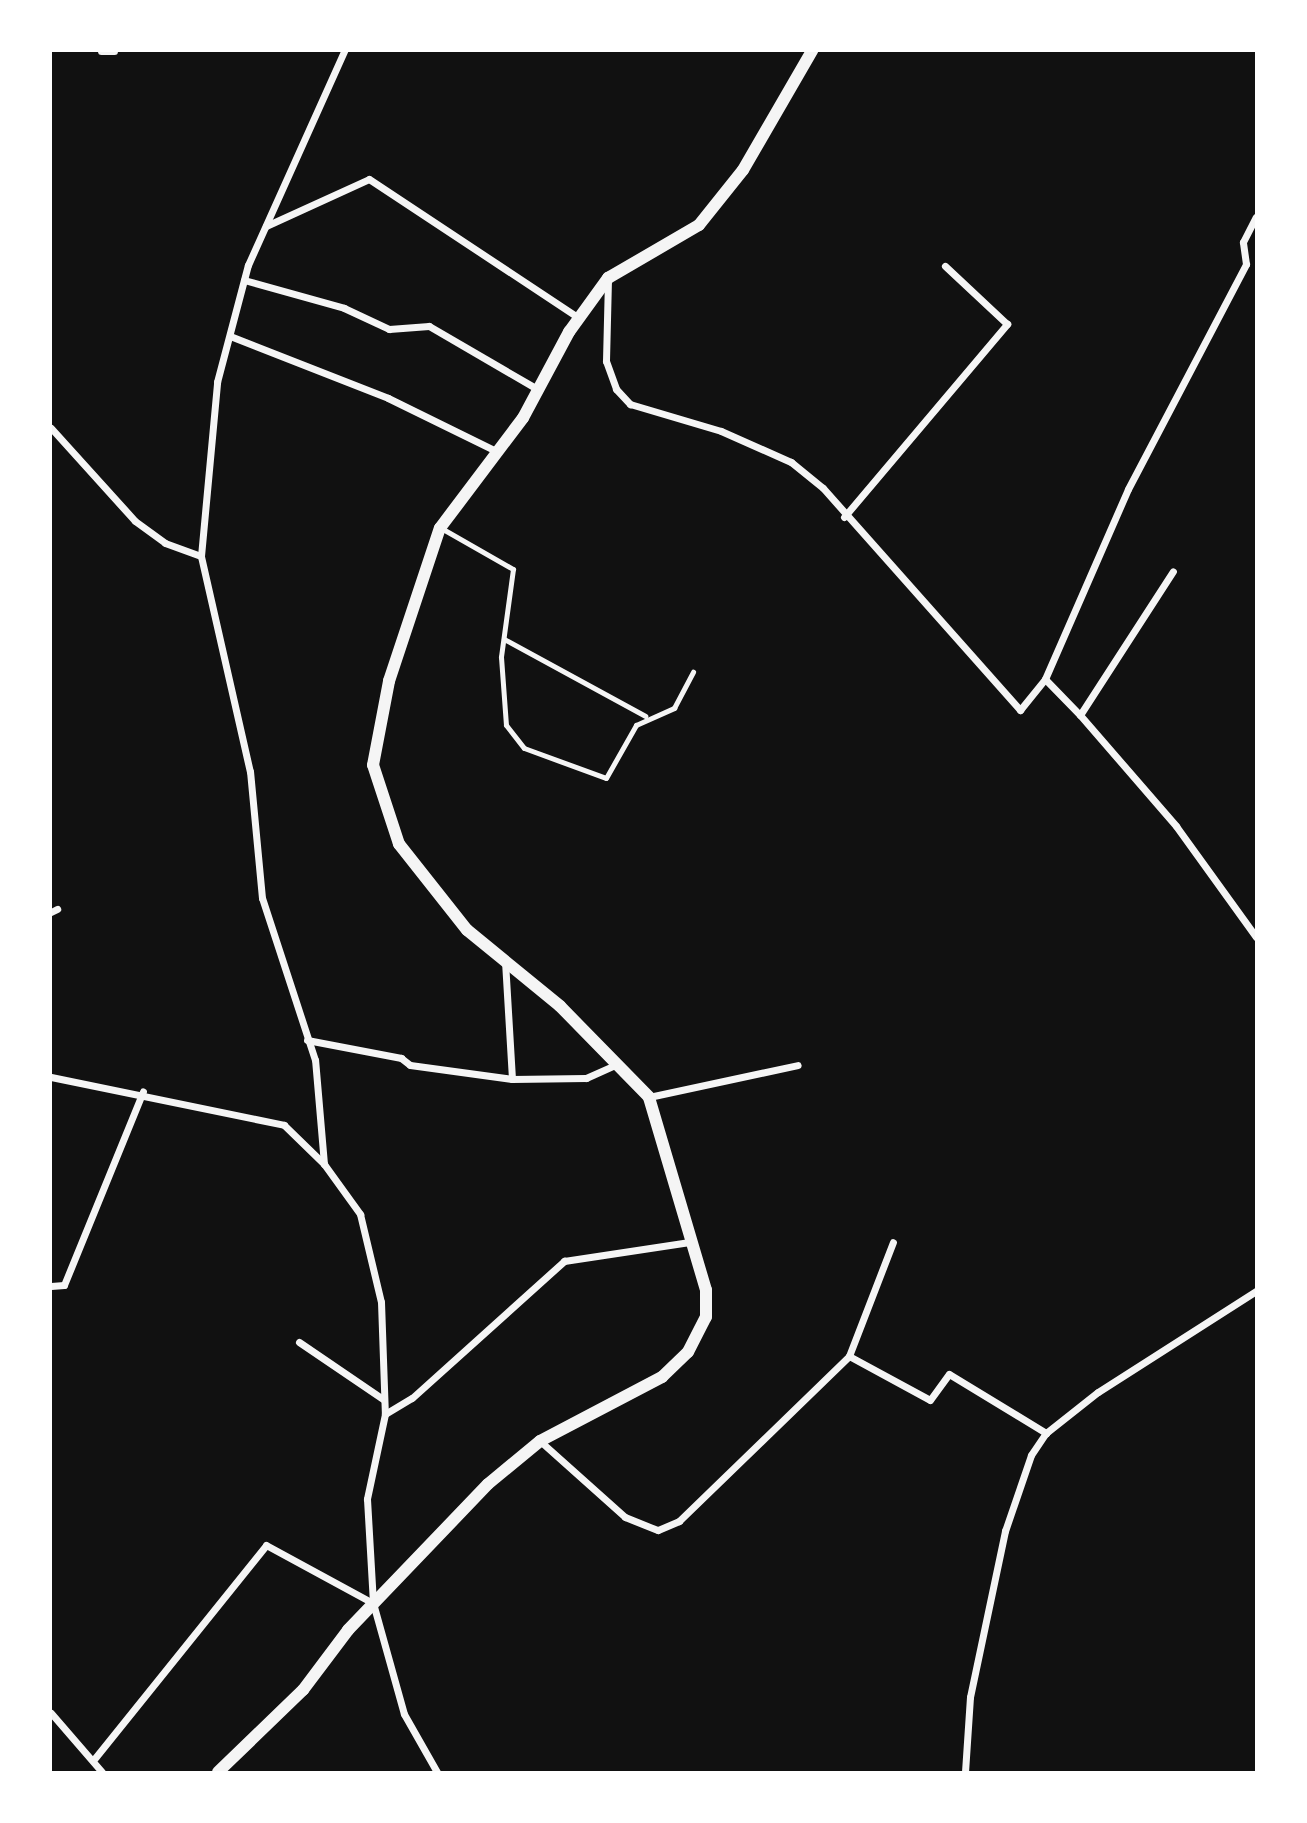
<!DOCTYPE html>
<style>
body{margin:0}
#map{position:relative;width:1307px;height:1823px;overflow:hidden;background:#111;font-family:Bitter,serif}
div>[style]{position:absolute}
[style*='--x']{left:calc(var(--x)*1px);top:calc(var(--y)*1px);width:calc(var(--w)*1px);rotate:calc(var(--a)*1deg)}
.service>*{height:5px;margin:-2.5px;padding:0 2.5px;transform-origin:2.5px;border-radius:2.5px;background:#f5f5f5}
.minor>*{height:7px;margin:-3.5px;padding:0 3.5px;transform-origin:3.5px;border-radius:3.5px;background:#f5f5f5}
.tertiary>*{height:12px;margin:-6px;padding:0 6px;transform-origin:6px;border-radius:6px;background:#f5f5f5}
span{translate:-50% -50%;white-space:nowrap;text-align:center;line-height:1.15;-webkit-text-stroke:7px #fff;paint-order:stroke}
.frame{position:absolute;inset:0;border:52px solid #fff;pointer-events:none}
</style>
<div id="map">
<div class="service">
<i style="--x:441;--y:528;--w:83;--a:29.7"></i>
<i style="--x:513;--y:569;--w:89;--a:97.8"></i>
<i style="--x:501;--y:657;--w:68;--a:85.8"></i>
<i style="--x:506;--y:725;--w:29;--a:52"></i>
<i style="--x:524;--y:748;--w:87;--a:20.1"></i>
<i style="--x:606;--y:778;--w:61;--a:-60.5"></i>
<i style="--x:636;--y:725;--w:42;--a:-24.1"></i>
<i style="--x:674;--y:708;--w:41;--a:-62.2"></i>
<i style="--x:504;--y:639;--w:161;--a:28.6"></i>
</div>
<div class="minor">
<i style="--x:101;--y:51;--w:13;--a:0"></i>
<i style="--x:266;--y:226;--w:113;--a:-24.5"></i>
<i style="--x:369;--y:179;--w:252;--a:33.5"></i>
<i style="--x:608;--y:279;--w:82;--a:91.4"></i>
<i style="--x:606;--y:361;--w:30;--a:70"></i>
<i style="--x:616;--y:389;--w:21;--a:47"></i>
<i style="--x:630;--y:404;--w:95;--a:16.5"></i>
<i style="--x:721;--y:431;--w:77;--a:23.9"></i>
<i style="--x:791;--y:462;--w:41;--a:39.1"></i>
<i style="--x:823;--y:488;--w:297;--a:48.4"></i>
<i style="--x:1020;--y:710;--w:40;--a:-51"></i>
<i style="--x:1045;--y:679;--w:50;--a:45.8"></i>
<i style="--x:1080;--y:715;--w:147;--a:49.1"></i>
<i style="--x:1176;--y:826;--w:137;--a:54.2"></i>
<i style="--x:244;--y:280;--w:104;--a:15.6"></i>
<i style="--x:344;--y:308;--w:50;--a:25"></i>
<i style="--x:389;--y:329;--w:40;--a:-4.3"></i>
<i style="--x:429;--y:326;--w:127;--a:30.2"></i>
<i style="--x:230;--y:336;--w:170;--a:21.4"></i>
<i style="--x:388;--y:398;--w:120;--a:26.1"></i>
<i style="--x:51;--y:428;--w:125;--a:47.9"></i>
<i style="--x:135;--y:521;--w:37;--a:36"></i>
<i style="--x:165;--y:543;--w:38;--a:20"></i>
<i style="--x:844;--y:517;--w:253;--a:-49.8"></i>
<i style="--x:1007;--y:324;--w:85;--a:-136.9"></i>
<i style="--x:1045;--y:679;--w:207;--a:-66.4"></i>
<i style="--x:1128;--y:489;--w:254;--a:-62.3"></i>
<i style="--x:1246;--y:264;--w:22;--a:-98"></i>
<i style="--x:1243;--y:242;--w:28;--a:-63"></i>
<i style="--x:1080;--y:715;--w:171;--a:-57.1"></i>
<i style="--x:51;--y:912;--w:7;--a:-27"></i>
<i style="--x:505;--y:961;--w:118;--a:86.6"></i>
<i style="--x:307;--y:1040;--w:96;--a:10.8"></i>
<i style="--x:401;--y:1058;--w:11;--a:38"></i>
<i style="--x:410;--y:1065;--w:103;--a:7.8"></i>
<i style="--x:512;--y:1079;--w:74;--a:-0.8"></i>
<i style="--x:586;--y:1078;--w:34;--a:-24"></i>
<i style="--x:51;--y:1077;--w:238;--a:11.6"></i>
<i style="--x:284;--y:1125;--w:56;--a:44.3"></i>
<i style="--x:324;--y:1164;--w:62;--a:54.2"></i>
<i style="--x:360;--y:1214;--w:90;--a:76.6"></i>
<i style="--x:381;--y:1302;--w:112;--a:88"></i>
<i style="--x:385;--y:1414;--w:87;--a:102"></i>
<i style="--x:367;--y:1499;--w:104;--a:86.7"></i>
<i style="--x:373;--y:1603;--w:115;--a:74.4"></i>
<i style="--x:404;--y:1714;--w:67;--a:60.4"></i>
<i style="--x:649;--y:1097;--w:152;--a:-12.1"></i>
<i style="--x:324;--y:1164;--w:104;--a:-94.9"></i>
<i style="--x:315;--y:1060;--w:170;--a:-108.1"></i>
<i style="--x:262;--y:898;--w:127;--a:-95.4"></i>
<i style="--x:250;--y:772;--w:221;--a:-102.8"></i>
<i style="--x:201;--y:556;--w:175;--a:-84.7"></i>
<i style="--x:217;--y:382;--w:121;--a:-75.2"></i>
<i style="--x:248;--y:265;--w:235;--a:-65.8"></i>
<i style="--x:51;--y:1286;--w:13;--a:-4"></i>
<i style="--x:64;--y:1285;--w:209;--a:-67.8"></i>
<i style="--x:299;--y:1342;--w:102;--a:34.2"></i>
<i style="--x:849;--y:1356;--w:92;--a:28.5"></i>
<i style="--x:930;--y:1400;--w:32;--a:-54"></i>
<i style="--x:949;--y:1374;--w:114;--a:31.3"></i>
<i style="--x:385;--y:1414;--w:31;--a:-31"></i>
<i style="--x:412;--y:1398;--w:205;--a:-42"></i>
<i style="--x:564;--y:1261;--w:127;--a:-8.6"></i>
<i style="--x:540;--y:1441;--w:114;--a:41.8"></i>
<i style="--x:625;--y:1517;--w:35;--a:22"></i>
<i style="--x:658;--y:1530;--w:23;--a:-23"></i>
<i style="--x:679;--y:1521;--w:237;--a:-44.1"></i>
<i style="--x:849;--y:1356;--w:122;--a:-68.9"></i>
<i style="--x:51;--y:1713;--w:78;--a:49.2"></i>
<i style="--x:95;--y:1758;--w:273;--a:-51.2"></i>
<i style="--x:266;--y:1545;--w:122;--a:28.5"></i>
<i style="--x:965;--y:1772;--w:75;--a:-86.2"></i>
<i style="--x:970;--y:1697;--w:170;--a:-78.1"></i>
<i style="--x:1005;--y:1531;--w:80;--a:-71.1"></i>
<i style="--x:1031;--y:1455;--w:27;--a:-56"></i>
<i style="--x:1046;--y:1433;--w:66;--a:-38.3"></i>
<i style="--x:1098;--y:1392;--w:188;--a:-32.6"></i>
</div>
<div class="tertiary">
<i style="--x:218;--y:1772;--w:118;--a:-44"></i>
<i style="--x:303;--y:1690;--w:75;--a:-53.1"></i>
<i style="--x:348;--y:1630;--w:202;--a:-46.2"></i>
<i style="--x:488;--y:1484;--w:67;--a:-39.6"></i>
<i style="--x:540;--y:1441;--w:138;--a:-27.7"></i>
<i style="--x:662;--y:1377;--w:36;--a:-44"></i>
<i style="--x:688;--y:1352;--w:39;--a:-63"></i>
<i style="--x:706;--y:1317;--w:27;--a:-90"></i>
<i style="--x:706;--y:1290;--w:201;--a:-106.5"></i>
<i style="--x:649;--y:1097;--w:127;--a:-134.4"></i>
<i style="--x:560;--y:1006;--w:120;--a:-140.7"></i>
<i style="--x:467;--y:930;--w:110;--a:-128.3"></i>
<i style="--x:399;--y:844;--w:83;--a:-108.2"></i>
<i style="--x:373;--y:765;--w:86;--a:-79.2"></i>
<i style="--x:389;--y:681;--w:161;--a:-71.6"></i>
<i style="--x:440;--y:528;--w:138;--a:-53"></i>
<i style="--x:523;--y:418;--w:98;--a:-61.9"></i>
<i style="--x:569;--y:332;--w:67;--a:-54.2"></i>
<i style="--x:608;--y:278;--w:105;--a:-30.2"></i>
<i style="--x:699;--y:225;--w:70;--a:-51.3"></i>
<i style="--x:743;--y:170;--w:138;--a:-59.9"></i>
</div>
<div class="frame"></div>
</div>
